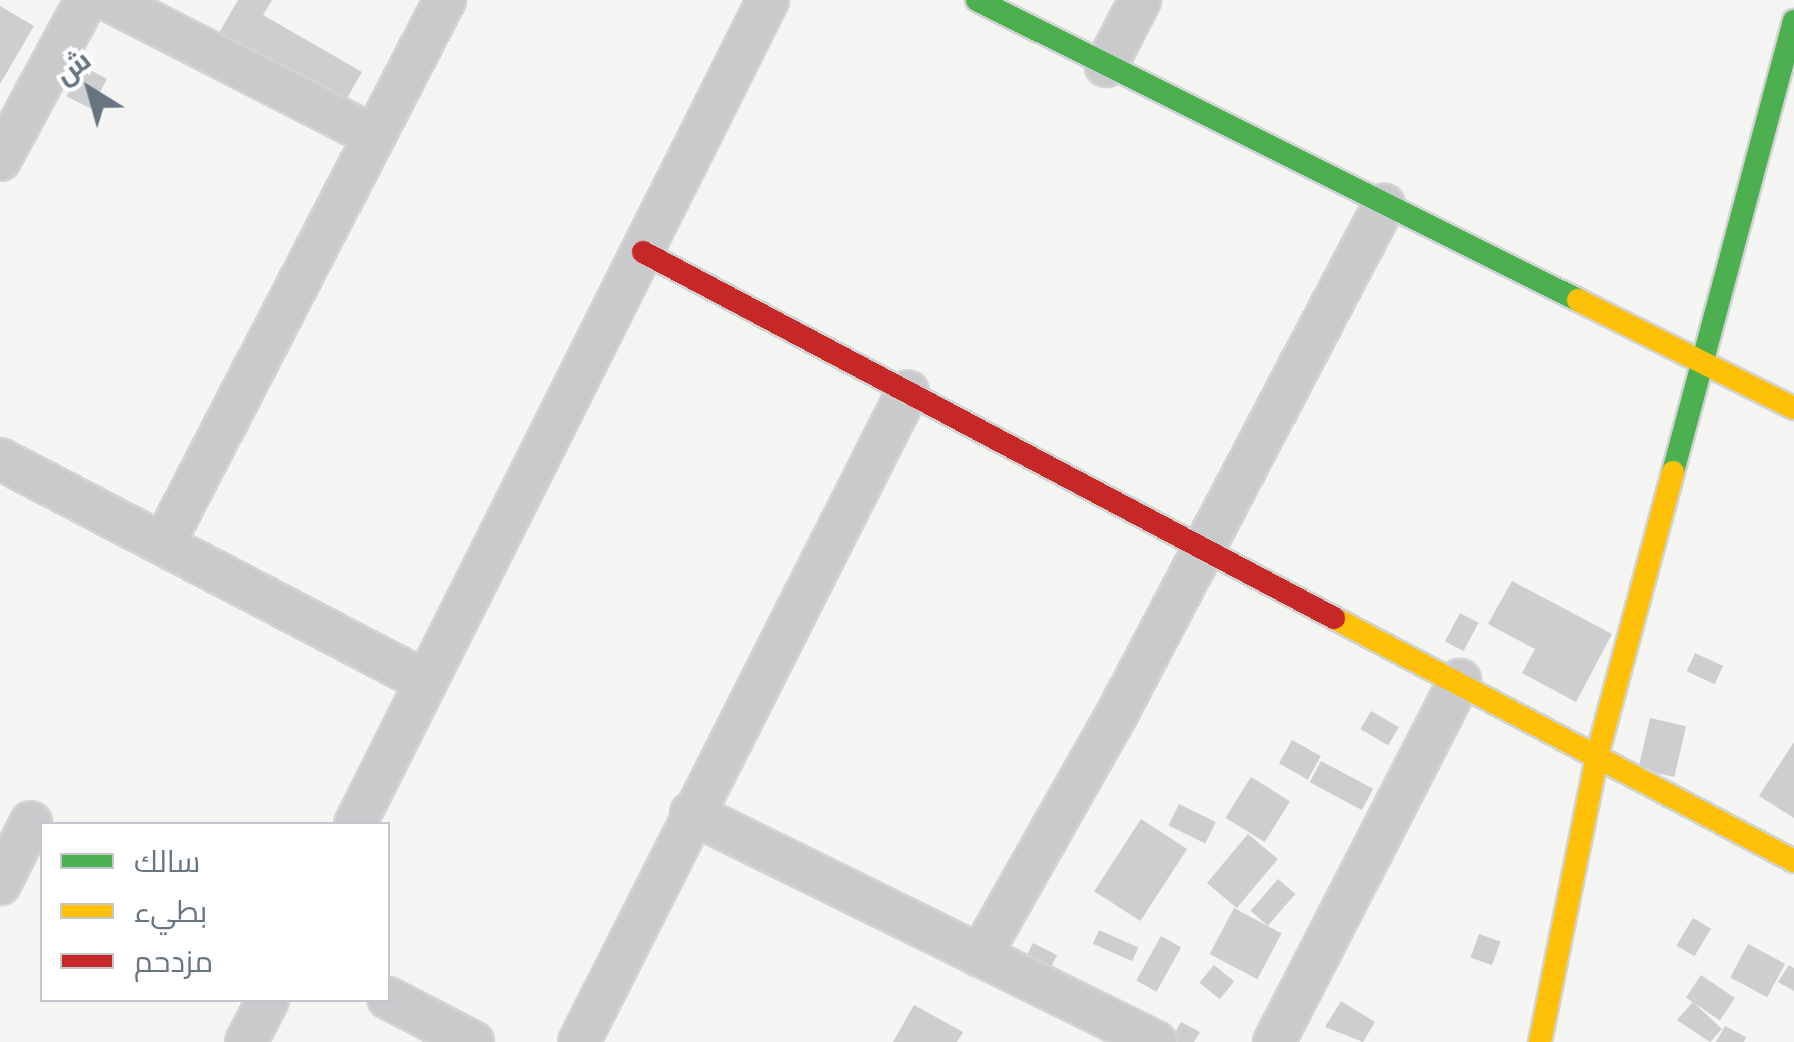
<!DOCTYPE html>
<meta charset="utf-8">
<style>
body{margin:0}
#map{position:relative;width:1794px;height:1042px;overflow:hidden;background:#f5f5f4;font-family:Manrope,Cairo,sans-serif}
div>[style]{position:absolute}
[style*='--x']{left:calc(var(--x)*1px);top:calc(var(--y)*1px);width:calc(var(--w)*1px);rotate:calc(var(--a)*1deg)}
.building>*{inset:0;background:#cccecf;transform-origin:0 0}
.roads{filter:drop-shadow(2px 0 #d2d3d3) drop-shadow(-2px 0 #d2d3d3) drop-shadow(0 2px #d2d3d3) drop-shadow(0 -2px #d2d3d3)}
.street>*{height:40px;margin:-20px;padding:0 20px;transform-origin:20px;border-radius:20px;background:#cacacc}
.fast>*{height:22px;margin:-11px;padding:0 11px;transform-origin:11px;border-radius:11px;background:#4caf50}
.slow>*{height:22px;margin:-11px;padding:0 11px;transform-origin:11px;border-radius:11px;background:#ffc107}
.jam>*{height:22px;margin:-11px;padding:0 11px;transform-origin:11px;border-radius:11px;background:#c62828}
span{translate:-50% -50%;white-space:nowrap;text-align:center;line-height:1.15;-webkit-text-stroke:10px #fff;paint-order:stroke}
.legend{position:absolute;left:40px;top:822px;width:350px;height:180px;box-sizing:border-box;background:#fff;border:2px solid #c2c7cd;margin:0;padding:12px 18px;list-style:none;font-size:30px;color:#677482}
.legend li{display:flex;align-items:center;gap:20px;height:50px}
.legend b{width:50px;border:2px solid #c2c7cd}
.north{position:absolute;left:40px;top:40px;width:100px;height:100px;-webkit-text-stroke:8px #fff;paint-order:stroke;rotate:323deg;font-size:28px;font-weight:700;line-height:40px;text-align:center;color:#677482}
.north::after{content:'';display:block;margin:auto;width:35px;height:45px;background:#677482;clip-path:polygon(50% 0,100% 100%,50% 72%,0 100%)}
</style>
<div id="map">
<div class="building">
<i style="clip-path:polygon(238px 0,272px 0,263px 15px,362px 72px,339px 112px,215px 40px)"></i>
<i style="clip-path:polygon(0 6px,34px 26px,0 84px)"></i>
<i style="left:82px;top:66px;width:28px;height:34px;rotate:27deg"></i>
<i style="clip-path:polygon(1512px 581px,1612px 634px,1576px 702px,1522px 673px,1535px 649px,1488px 624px)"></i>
<i style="left:1460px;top:613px;width:21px;height:32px;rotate:28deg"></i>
<i style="left:1695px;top:653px;width:31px;height:20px;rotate:25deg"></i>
<i style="left:1371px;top:711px;width:32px;height:21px;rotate:30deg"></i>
<i style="left:1650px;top:718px;width:37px;height:52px;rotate:13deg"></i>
<i style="left:1292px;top:740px;width:33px;height:27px;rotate:29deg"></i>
<i style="clip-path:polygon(1794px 742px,1794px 818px,1759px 796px)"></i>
<i style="left:1321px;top:761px;width:59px;height:24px;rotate:28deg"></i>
<i style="left:1251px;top:777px;width:46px;height:48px;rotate:32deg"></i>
<i style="left:1179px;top:804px;width:41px;height:24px;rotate:26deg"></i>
<i style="left:1141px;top:819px;width:55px;height:86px;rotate:33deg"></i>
<i style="left:1248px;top:834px;width:39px;height:64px;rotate:40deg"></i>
<i style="left:1278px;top:879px;width:23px;height:42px;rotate:41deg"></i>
<i style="left:1234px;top:908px;width:54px;height:52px;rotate:28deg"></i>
<i style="left:1693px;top:918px;width:21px;height:32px;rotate:31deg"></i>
<i style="left:1099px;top:930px;width:43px;height:15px;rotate:24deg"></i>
<i style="left:1479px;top:934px;width:23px;height:25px;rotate:20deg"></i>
<i style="left:1161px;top:936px;width:23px;height:51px;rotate:29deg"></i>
<i style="left:1033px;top:943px;width:27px;height:32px;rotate:27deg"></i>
<i style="left:1748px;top:944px;width:42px;height:38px;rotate:28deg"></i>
<i style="left:1214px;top:965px;width:26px;height:23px;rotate:39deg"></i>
<i style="clip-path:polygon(1789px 965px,1794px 968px,1794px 991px,1778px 982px)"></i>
<i style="left:1701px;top:975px;width:41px;height:27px;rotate:34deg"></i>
<i style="clip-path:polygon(1341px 1001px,1375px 1022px,1363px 1042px,1325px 1027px)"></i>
<i style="clip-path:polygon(1693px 1002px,1722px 1029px,1710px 1042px,1677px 1020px)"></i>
<i style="clip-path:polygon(914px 1005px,963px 1032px,957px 1042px,893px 1042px)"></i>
<i style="clip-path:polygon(1181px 1022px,1200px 1032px,1194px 1042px,1170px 1042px)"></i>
<i style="clip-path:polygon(1725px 1026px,1746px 1037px,1744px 1042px,1716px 1042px)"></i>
</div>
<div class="roads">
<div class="street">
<i style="--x:108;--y:0;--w:299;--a:27.1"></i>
<i style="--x:1106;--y:66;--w:74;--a:-62.7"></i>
<i style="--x:0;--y:160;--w:182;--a:-61.7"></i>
<i style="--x:0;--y:459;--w:479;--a:27.6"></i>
<i style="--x:165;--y:541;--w:609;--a:-62.64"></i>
<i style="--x:691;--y:813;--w:518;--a:26.22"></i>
<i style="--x:355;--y:824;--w:922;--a:-63.38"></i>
<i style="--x:0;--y:884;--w:69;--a:-63.4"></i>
<i style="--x:980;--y:956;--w:278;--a:-60.5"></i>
<i style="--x:1117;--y:714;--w:575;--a:-62.32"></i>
<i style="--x:388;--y:998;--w:96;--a:27.4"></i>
<i style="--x:246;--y:1042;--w:47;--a:-62.4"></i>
<i style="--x:579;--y:1042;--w:729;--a:-63.19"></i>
<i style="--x:1274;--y:1042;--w:407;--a:-62.8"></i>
</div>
<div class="fast">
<i style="--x:977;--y:0;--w:672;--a:26.53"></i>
<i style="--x:1673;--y:472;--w:467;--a:-75"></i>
</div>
<div class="slow">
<i style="--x:1578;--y:300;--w:241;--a:26.6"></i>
<i style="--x:1334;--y:618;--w:520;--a:27.85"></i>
<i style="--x:1540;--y:1042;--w:292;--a:-78.7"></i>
<i style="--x:1597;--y:756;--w:294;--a:-75"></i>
</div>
<div class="jam">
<i style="--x:643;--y:252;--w:782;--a:27.91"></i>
</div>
</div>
<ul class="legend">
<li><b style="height:12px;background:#4caf50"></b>سالك</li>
<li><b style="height:12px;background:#ffc107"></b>بطيء</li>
<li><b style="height:12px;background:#c62828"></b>مزدحم</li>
</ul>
<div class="north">ش</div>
</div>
